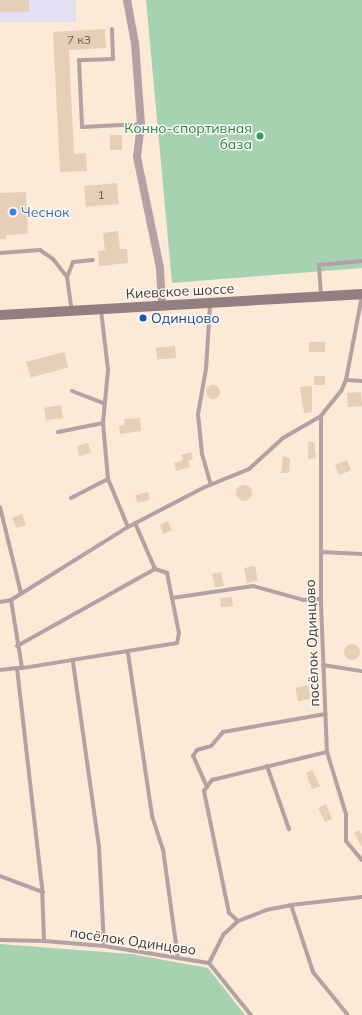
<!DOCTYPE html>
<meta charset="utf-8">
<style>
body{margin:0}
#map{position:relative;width:362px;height:1015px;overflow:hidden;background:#fce9d6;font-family:Mulish,sans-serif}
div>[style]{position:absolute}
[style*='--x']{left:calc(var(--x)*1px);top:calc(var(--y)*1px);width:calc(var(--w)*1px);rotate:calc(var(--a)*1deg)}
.industrial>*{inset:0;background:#e5dff4;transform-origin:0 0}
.green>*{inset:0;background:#a7d2b2}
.building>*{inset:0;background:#e5cfb7;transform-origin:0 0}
.round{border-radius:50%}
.lane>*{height:4px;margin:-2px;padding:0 2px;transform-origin:2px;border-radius:2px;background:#b2a2a4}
.street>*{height:8px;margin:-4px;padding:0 4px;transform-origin:4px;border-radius:4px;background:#b2a2a4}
.secondary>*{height:10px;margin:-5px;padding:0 5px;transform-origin:5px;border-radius:5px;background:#947e82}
.dots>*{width:11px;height:11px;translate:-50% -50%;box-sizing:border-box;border:2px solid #fef9f4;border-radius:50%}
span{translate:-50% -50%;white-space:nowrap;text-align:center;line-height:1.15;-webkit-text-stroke:3px #fef9f4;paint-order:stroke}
.number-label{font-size:12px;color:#695d50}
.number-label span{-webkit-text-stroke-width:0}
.leisure-label{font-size:14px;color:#27864d}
.right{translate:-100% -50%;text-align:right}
.shop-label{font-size:14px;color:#366cbe}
.left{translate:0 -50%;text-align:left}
.street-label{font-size:14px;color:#40372d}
.transit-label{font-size:14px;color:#164399}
</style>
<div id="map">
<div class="industrial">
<i style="left:0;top:0;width:76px;height:22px"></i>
</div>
<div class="green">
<i style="clip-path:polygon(146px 0,362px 0,362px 268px,172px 283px)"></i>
<i style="clip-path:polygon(0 944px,131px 954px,208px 968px,245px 1015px,0 1015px)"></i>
</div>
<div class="building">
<i style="left:0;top:0;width:29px;height:12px"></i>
<i style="clip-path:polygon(105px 29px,106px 48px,69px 50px,74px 154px,86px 153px,87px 171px,60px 172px,53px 32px)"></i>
<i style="left:110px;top:135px;width:12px;height:15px"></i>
<i style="left:117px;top:183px;width:21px;height:33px;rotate:85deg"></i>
<i style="clip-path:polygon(26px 192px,28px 234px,6px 235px,6px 239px,0 239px,0 193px)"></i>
<i style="clip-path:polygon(118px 231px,120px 249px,127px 249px,128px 263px,99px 266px,98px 251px,105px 250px,103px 233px)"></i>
<i style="left:309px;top:342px;width:16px;height:10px"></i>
<i style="left:175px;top:346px;width:12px;height:19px;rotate:85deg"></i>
<i style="left:64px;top:352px;width:16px;height:39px;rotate:75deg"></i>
<i style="left:314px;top:376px;width:11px;height:9px"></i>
<i class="round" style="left:206px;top:385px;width:14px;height:14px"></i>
<i style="clip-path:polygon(312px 386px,312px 412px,304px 413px,300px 387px)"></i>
<i style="left:361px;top:392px;width:14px;height:14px;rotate:86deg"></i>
<i style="left:61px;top:405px;width:13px;height:17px;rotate:81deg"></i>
<i style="clip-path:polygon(140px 418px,141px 431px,120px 434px,119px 426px,125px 425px,124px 419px)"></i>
<i style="clip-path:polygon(308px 442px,314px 442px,316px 458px,308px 459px)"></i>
<i style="left:88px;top:443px;width:10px;height:12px;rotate:73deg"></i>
<i style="clip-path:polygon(191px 452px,193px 459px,188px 461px,190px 467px,176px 471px,174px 463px,183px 460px,181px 455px)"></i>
<i style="clip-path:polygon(283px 456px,290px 459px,289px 473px,281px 473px)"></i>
<i style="left:347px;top:460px;width:11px;height:13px;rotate:68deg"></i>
<i class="round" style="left:236px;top:485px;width:16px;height:16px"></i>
<i style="left:148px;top:492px;width:8px;height:13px;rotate:76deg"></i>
<i style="clip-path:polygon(22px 514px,26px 525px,17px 528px,12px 518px)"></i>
<i style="left:168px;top:521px;width:10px;height:9px;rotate:66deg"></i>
<i style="left:255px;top:566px;width:15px;height:11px;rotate:79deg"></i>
<i style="left:221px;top:572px;width:14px;height:9px;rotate:78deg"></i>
<i style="left:232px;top:597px;width:9px;height:12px;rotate:84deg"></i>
<i class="round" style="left:344px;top:644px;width:16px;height:16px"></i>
<i style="left:308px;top:685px;width:14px;height:13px;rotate:78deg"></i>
<i style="clip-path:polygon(312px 770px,320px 786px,312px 789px,306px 773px)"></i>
<i style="clip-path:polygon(326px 804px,332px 819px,325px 822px,318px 808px)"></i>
<i style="clip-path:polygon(359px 830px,362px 834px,362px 847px,354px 833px)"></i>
</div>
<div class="lane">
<i style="--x:112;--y:29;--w:30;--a:88"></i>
<i style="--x:113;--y:59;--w:34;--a:178"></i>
<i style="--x:79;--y:60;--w:67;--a:87.4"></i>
<i style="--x:82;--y:127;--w:59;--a:-2.9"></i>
<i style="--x:0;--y:253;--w:40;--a:-4.3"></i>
<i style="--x:40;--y:250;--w:16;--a:35"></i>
<i style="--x:53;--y:259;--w:23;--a:52"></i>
<i style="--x:67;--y:277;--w:34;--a:82"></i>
<i style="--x:67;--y:277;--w:16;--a:-68"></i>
<i style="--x:73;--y:262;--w:20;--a:-6"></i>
<i style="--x:321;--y:295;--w:30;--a:-94"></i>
<i style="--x:319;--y:265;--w:43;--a:-5.3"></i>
<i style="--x:362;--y:296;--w:86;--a:100.8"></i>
<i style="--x:346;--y:380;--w:12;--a:114"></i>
<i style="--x:341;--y:391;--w:32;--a:129"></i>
<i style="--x:321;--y:416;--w:188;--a:90"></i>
<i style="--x:321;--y:604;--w:148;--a:87.7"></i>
<i style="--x:327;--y:752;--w:65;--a:73"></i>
<i style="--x:346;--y:814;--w:27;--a:90"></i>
<i style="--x:346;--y:841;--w:25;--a:50"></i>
<i style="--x:210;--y:304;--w:65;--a:93.5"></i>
<i style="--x:206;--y:369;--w:46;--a:100.1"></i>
<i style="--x:198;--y:414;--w:40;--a:84.3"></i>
<i style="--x:202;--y:454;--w:32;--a:74"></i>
<i style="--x:101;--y:310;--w:60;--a:83.3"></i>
<i style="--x:108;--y:370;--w:53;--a:95.4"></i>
<i style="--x:103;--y:423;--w:56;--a:84.9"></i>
<i style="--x:108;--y:479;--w:52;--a:67.4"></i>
<i style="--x:346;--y:380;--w:16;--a:4"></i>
<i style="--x:72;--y:391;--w:33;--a:21"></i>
<i style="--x:58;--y:432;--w:46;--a:-11.3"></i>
<i style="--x:71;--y:498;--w:42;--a:-27.2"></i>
<i style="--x:0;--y:507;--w:89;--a:76.3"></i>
<i style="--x:135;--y:523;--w:50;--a:66.5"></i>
<i style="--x:321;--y:552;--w:41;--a:2.8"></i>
<i style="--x:172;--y:598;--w:82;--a:-8.4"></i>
<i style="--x:253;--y:586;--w:53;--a:15.4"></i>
<i style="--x:304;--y:600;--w:17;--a:-3"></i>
<i style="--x:11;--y:600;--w:69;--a:80.8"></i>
<i style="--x:22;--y:668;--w:5;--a:180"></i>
<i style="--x:17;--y:668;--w:219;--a:83.5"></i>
<i style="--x:42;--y:886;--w:55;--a:87.9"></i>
<i style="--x:44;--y:941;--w:60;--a:4.8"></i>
<i style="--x:104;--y:946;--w:106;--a:9.2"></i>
<i style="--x:209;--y:963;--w:31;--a:-63"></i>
<i style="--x:223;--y:935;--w:21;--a:-43"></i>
<i style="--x:238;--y:921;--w:30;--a:-21"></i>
<i style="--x:266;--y:910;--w:25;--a:-11"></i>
<i style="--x:291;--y:905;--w:71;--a:-6.4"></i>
<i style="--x:0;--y:602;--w:11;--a:-10"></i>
<i style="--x:11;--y:600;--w:138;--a:-32"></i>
<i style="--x:128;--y:527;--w:87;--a:-27.5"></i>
<i style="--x:205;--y:487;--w:48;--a:-22.2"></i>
<i style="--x:249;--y:469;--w:46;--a:-42.4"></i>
<i style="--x:283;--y:438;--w:44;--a:-30.1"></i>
<i style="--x:17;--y:646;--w:158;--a:-29.2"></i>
<i style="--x:155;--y:569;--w:13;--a:18"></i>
<i style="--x:167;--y:573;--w:61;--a:78.7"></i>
<i style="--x:179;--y:633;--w:10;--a:101"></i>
<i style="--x:177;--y:643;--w:157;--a:170.8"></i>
<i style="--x:128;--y:653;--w:165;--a:81.6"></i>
<i style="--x:152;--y:816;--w:35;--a:72"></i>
<i style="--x:163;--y:849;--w:110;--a:82.2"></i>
<i style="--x:73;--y:662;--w:187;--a:82"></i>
<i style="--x:99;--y:847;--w:99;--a:87.1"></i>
<i style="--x:323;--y:665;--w:39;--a:9"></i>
<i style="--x:0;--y:670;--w:17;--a:-7"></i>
<i style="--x:267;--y:766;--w:67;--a:70.8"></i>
<i style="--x:207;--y:787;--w:34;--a:-114"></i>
<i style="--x:193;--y:756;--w:7;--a:-56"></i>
<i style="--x:197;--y:750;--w:15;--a:-16"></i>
<i style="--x:211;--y:746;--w:18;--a:-49"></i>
<i style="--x:223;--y:732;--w:104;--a:-10"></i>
<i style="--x:0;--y:876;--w:46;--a:20.4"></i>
<i style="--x:291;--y:905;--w:71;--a:71.8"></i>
<i style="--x:313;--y:972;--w:55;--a:50.9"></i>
<i style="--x:238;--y:921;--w:12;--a:-138"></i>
<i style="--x:229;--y:913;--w:125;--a:-101.6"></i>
<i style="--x:204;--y:791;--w:14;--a:-54"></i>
<i style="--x:212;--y:780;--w:118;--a:-13.7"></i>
<i style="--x:0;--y:940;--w:44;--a:1.3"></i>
<i style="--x:209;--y:963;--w:67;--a:51.1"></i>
</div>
<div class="street">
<i style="--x:127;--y:0;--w:44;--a:79.5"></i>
<i style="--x:135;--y:43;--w:81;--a:85.8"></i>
<i style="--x:141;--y:124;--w:33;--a:97"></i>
<i style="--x:137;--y:157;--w:113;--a:78.3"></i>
<i style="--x:160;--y:268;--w:38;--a:87"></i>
</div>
<div class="secondary">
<i style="--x:0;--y:315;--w:363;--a:-3.3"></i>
</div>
<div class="dots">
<i style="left:260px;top:136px;background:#2e9e5b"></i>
<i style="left:13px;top:212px;background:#3f7fe0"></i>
<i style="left:143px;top:318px;background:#1a4fb4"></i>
</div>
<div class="number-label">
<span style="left:79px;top:40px">7 к3</span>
<span style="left:101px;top:195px">1</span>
</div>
<div class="leisure-label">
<span class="right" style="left:252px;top:136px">Конно-спортивная<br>база</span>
</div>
<div class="shop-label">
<span class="left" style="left:21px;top:212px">Чеснок</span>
</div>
<div class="street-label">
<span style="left:180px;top:291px;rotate:-3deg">Киевское шоссе</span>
<span style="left:312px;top:643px;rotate:-92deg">посёлок Одинцово</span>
<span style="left:133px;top:941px;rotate:8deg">посёлок Одинцово</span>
</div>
<div class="transit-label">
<span class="left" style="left:151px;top:318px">Одинцово</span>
</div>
</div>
